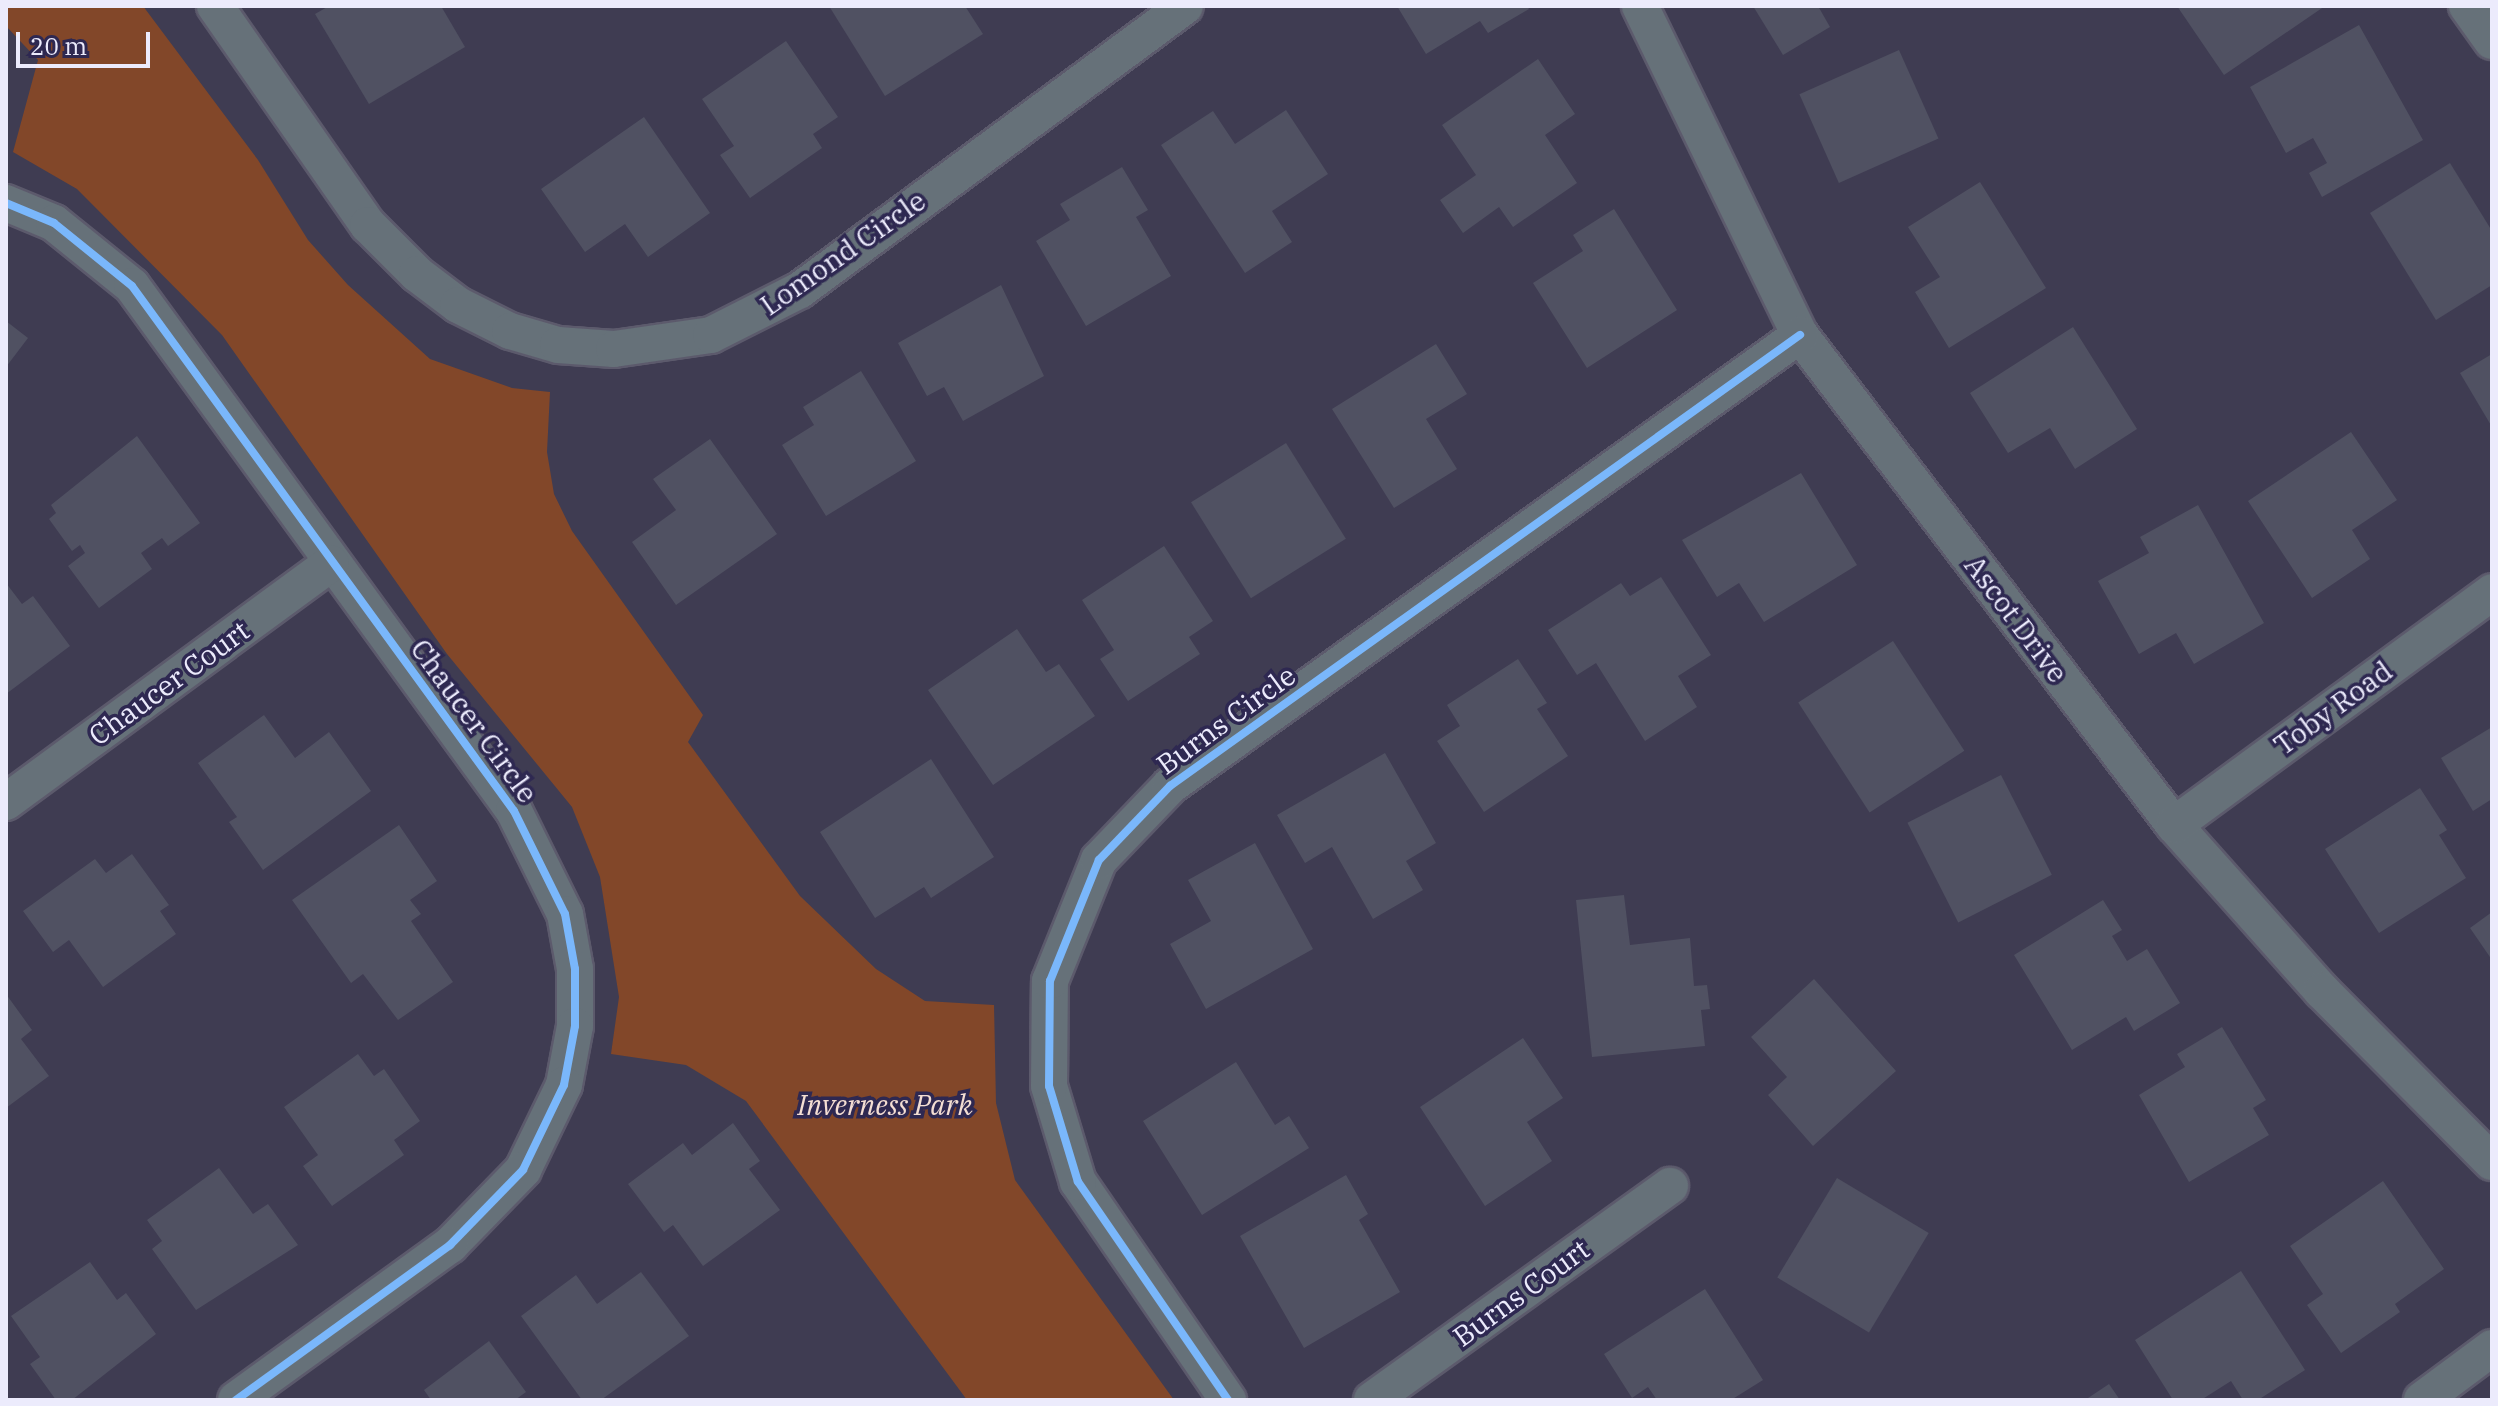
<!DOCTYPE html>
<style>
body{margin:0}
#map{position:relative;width:2498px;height:1406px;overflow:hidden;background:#3f3c52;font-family:"IBM Plex Serif",serif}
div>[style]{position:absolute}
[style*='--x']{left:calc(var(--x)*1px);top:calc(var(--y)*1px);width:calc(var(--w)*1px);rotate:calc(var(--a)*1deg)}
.green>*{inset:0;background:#824729}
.building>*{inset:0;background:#505162;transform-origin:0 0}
.roads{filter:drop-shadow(2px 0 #5c5a6c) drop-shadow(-2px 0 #5c5a6c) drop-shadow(0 2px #5c5a6c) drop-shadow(0 -2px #5c5a6c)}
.minor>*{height:36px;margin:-18px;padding:0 18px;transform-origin:18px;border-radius:18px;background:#667179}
.cycleway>*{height:8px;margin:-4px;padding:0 4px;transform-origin:4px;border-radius:4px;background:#7ab7fb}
span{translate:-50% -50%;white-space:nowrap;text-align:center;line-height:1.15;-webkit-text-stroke:7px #2e2851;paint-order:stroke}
.street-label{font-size:28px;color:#ecebfc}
.park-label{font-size:28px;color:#f4ded3;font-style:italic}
.frame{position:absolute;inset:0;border:8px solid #ecebfc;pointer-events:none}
.scale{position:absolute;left:16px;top:32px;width:134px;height:36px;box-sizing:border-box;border:4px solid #ecebfc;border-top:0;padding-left:10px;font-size:24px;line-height:28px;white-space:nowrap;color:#ecebfc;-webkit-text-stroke:6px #2e2851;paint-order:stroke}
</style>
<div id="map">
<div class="green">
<i style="clip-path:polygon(6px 6px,143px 6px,258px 160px,308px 240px,348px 285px,430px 359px,512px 388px,550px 392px,547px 452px,554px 494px,572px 531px,703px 715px,688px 742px,800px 896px,876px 969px,925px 1001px,994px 1005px,996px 1103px,1015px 1180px,1174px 1400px,967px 1400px,746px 1101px,686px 1065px,611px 1054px,619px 997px,600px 877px,572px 807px,447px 654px,222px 335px,77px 189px,13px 152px,38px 60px,6px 26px)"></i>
</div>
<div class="building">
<i style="clip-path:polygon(329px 6px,441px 6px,465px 47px,369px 104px,315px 14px)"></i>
<i style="clip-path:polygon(829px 6px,965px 6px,983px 34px,885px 96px)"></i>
<i style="clip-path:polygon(1397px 6px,1527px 6px,1529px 9px,1488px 33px,1480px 21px,1426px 54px)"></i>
<i style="clip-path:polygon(1753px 6px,1818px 6px,1830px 27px,1783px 55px)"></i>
<i style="clip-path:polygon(2177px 6px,2325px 6px,2224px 75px)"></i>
<i style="clip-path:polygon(2359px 25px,2423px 140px,2322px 197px,2309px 173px,2327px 163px,2313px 138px,2286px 153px,2250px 87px)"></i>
<i style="clip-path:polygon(786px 41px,838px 117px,813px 134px,822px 148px,750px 198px,720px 155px,734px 146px,702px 99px)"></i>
<i style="left:1899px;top:50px;width:97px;height:109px;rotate:66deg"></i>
<i style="clip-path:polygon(1538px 59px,1575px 114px,1545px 135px,1577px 183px,1513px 227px,1499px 207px,1463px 233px,1440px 200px,1476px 175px,1442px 125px)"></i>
<i style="clip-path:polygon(1286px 110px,1328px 174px,1272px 211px,1292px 242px,1245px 273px,1161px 145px,1213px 111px,1235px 144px)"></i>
<i style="clip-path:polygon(644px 117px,710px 213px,648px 257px,625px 224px,585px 252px,541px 189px)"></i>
<i style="clip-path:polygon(2450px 163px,2492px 231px,2492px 285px,2436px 320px,2370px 213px)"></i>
<i style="clip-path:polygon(1122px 167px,1148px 210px,1136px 217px,1171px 276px,1086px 326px,1036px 241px,1070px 220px,1060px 204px)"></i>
<i style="clip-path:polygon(1980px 182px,2046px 288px,1949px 348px,1915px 292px,1940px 277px,1908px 227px)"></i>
<i style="clip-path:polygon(1614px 209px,1677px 310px,1587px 368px,1533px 283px,1583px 251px,1573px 235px)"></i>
<i style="clip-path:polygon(1001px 285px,1044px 376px,963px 421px,944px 387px,927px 396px,898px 343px)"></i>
<i style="clip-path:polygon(6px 321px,28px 338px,6px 367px)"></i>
<i style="clip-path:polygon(2073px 327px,2137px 429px,2075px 469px,2050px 428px,2008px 453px,1970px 393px)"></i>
<i style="clip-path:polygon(1436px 344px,1467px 394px,1426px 419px,1457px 469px,1394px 508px,1332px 409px)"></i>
<i style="clip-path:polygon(2492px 354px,2492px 427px,2460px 373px)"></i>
<i style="clip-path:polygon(861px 371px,916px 461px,826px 516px,782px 445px,814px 425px,803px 407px)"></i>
<i style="clip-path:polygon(2351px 432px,2397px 500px,2352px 530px,2370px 559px,2312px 598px,2248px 501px)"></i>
<i style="clip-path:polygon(137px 436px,200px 523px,168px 546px,162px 538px,141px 553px,152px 569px,99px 608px,68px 566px,85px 553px,80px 545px,72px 551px,49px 519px,56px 513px,51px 505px)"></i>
<i style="clip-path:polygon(710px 439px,777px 534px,676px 605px,632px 542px,676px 510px,653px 479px)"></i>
<i style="left:1286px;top:443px;width:113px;height:112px;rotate:58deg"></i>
<i style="clip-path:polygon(1801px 473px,1857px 565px,1764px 622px,1739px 583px,1717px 597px,1682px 540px)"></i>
<i style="clip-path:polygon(2198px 505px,2264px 623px,2194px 664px,2176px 633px,2139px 654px,2098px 581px,2149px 553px,2140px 537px)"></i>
<i style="clip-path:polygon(1164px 546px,1213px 621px,1189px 637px,1200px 654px,1128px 701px,1100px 659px,1114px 650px,1082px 600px)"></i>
<i style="clip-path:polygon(1661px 577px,1711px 655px,1678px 676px,1697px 707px,1645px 741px,1596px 663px,1577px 675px,1548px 630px,1621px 583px,1630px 596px)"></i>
<i style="clip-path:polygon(6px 583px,22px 604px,33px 596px,70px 646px,6px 694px)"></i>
<i style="clip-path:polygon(1017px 629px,1046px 672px,1059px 664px,1095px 716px,993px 785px,928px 690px)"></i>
<i style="left:1893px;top:641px;width:131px;height:113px;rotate:57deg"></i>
<i style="clip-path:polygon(1518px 659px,1547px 703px,1537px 709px,1568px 756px,1484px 812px,1437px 741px,1460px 726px,1447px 705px)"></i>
<i style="clip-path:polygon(264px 715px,295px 758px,329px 732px,371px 791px,263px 870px,229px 822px,237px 817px,198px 763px)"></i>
<i style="clip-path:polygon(2492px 727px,2492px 799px,2473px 811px,2441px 758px)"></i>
<i style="clip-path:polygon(1385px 753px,1436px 843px,1406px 861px,1423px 890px,1373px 919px,1332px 847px,1305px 863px,1277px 815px)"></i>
<i style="clip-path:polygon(931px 759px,994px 857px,931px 898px,924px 887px,875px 918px,820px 832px)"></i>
<i style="left:2001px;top:775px;width:112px;height:105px;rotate:63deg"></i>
<i style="clip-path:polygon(2420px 788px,2447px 830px,2439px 835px,2466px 878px,2379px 933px,2325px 849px)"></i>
<i style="clip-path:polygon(399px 825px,437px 881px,410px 900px,421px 914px,411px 921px,453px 982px,398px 1020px,363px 974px,351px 983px,292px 900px)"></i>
<i style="clip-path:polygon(1255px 843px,1313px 949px,1206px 1009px,1170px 944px,1211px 921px,1188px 880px)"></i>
<i style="clip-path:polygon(132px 854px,169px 905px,160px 911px,176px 934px,103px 987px,69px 940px,53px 952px,23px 911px,95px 859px,106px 873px)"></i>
<i style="clip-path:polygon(1624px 895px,1630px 945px,1690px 938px,1694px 986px,1707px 985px,1710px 1009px,1701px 1010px,1705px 1046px,1592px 1057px,1576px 900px)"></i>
<i style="clip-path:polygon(2103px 900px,2122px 930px,2112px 936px,2127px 961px,2147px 949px,2180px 1003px,2134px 1031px,2126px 1017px,2072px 1050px,2014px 955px)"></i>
<i style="clip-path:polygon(2492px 912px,2492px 960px,2470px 928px)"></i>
<i style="clip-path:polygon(1814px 979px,1896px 1071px,1813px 1146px,1768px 1095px,1787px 1077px,1751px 1037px)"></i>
<i style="clip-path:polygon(6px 994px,32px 1030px,21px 1039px,49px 1076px,6px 1108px)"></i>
<i style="clip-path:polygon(2222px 1027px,2266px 1100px,2253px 1108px,2269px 1135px,2189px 1182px,2139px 1095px,2185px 1067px,2177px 1054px)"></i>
<i style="clip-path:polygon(1523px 1038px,1563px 1098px,1527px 1122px,1552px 1161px,1485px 1206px,1420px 1107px)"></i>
<i style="clip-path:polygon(358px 1054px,374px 1076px,384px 1069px,420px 1121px,394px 1140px,404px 1155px,332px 1206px,303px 1166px,318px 1155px,284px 1107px)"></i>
<i style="clip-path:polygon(1236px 1062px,1275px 1125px,1289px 1116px,1309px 1148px,1202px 1215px,1143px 1121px)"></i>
<i style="clip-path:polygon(733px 1123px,760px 1161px,749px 1169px,780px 1210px,703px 1266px,673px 1225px,664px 1232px,628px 1184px,683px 1143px,692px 1155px)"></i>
<i style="clip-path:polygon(219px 1168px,253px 1214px,268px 1204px,298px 1245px,196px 1310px,152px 1249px,162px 1241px,147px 1220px)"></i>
<i style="clip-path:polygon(1346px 1175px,1368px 1214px,1359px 1220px,1400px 1292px,1304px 1348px,1240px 1236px)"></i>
<i style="left:1837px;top:1178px;width:107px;height:116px;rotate:31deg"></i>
<i style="clip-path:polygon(2383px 1181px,2444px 1269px,2395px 1304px,2400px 1312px,2341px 1353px,2307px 1305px,2323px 1294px,2290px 1246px)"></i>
<i style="clip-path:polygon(90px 1262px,117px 1300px,126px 1293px,156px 1334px,72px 1400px,56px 1400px,30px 1364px,40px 1357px,11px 1316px)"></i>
<i style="clip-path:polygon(2241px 1271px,2305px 1370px,2258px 1400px,2243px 1400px,2231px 1381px,2201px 1400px,2173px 1400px,2135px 1340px)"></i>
<i style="clip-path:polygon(641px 1272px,689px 1336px,601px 1400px,582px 1400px,521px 1316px,576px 1275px,597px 1304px)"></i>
<i style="clip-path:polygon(1705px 1289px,1763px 1380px,1731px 1400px,1657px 1400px,1648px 1387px,1632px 1398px,1604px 1354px)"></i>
<i style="clip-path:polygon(489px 1341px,526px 1392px,515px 1400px,431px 1400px,424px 1390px)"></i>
<i style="clip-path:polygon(2109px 1384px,2120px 1400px,2085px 1400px)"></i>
</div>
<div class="roads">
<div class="minor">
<i style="--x:215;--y:6;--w:267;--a:55.1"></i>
<i style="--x:368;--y:225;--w:69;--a:45"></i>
<i style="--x:417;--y:274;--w:51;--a:37.1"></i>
<i style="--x:458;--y:305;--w:58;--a:26.6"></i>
<i style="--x:510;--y:331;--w:50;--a:16.3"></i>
<i style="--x:558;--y:345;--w:56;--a:4.1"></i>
<i style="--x:614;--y:349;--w:98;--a:-8.2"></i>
<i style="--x:711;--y:335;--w:100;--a:-26.8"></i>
<i style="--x:800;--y:290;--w:478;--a:-36.4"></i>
<i style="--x:1640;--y:6;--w:366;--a:64.1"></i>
<i style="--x:1800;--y:335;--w:616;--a:52.65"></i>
<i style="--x:2174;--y:825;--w:222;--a:48.3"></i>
<i style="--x:2322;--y:991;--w:241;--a:45.2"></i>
<i style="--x:2467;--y:6;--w:43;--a:54.5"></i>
<i style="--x:6;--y:203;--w:52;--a:22.6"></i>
<i style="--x:54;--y:223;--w:100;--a:38.9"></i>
<i style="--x:132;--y:286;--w:649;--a:53.96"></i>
<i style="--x:514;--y:811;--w:115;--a:63.7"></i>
<i style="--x:565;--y:914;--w:56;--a:79.7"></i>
<i style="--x:575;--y:969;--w:57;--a:90"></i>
<i style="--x:575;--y:1026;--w:60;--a:100.6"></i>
<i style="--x:564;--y:1085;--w:94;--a:115.8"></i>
<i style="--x:523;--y:1170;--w:105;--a:134.2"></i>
<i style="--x:450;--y:1245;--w:264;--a:144.1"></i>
<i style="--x:6;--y:802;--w:403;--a:-36.3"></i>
<i style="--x:2174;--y:825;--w:394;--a:-36.2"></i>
<i style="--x:1228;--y:1400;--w:265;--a:-124.5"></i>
<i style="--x:1078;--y:1182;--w:100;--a:-106.8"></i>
<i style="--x:1049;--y:1086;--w:105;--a:-89.5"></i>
<i style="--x:1050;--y:981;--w:131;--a:-68"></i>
<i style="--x:1099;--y:860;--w:103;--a:-46.2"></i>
<i style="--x:1170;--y:786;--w:775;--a:-35.6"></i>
<i style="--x:1372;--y:1400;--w:367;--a:-35.7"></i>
<i style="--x:2422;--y:1400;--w:87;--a:-36.6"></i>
</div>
</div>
<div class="cycleway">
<i style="--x:6;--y:203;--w:52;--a:22.6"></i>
<i style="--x:54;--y:223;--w:100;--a:38.9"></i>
<i style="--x:132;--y:286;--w:649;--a:53.96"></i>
<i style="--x:514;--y:811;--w:115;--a:63.7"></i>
<i style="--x:565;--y:914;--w:56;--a:79.7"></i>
<i style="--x:575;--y:969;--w:57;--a:90"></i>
<i style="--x:575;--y:1026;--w:60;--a:100.6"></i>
<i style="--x:564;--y:1085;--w:94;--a:115.8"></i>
<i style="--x:523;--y:1170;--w:105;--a:134.2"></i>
<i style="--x:450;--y:1245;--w:264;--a:144.1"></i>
<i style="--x:1228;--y:1400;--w:265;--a:-124.5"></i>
<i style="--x:1078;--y:1182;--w:100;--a:-106.8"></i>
<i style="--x:1049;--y:1086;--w:105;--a:-89.5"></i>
<i style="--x:1050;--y:981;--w:131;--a:-68"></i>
<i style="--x:1099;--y:860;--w:103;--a:-46.2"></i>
<i style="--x:1170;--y:786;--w:775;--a:-35.6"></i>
</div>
<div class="street-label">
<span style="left:843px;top:253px;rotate:-35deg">Lomond Circle</span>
<span style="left:2016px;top:619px;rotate:53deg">Ascot Drive</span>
<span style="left:169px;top:683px;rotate:-36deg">Chaucer Court</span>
<span style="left:2333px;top:708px;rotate:-36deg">Toby Road</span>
<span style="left:1226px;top:720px;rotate:-36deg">Burns Circle</span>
<span style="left:474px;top:721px;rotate:54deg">Chaucer Circle</span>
<span style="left:1521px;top:1293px;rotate:-36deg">Burns Court</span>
</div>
<div class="park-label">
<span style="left:885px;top:1105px">Inverness Park</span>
</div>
<div class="frame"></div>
<div class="scale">20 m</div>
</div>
